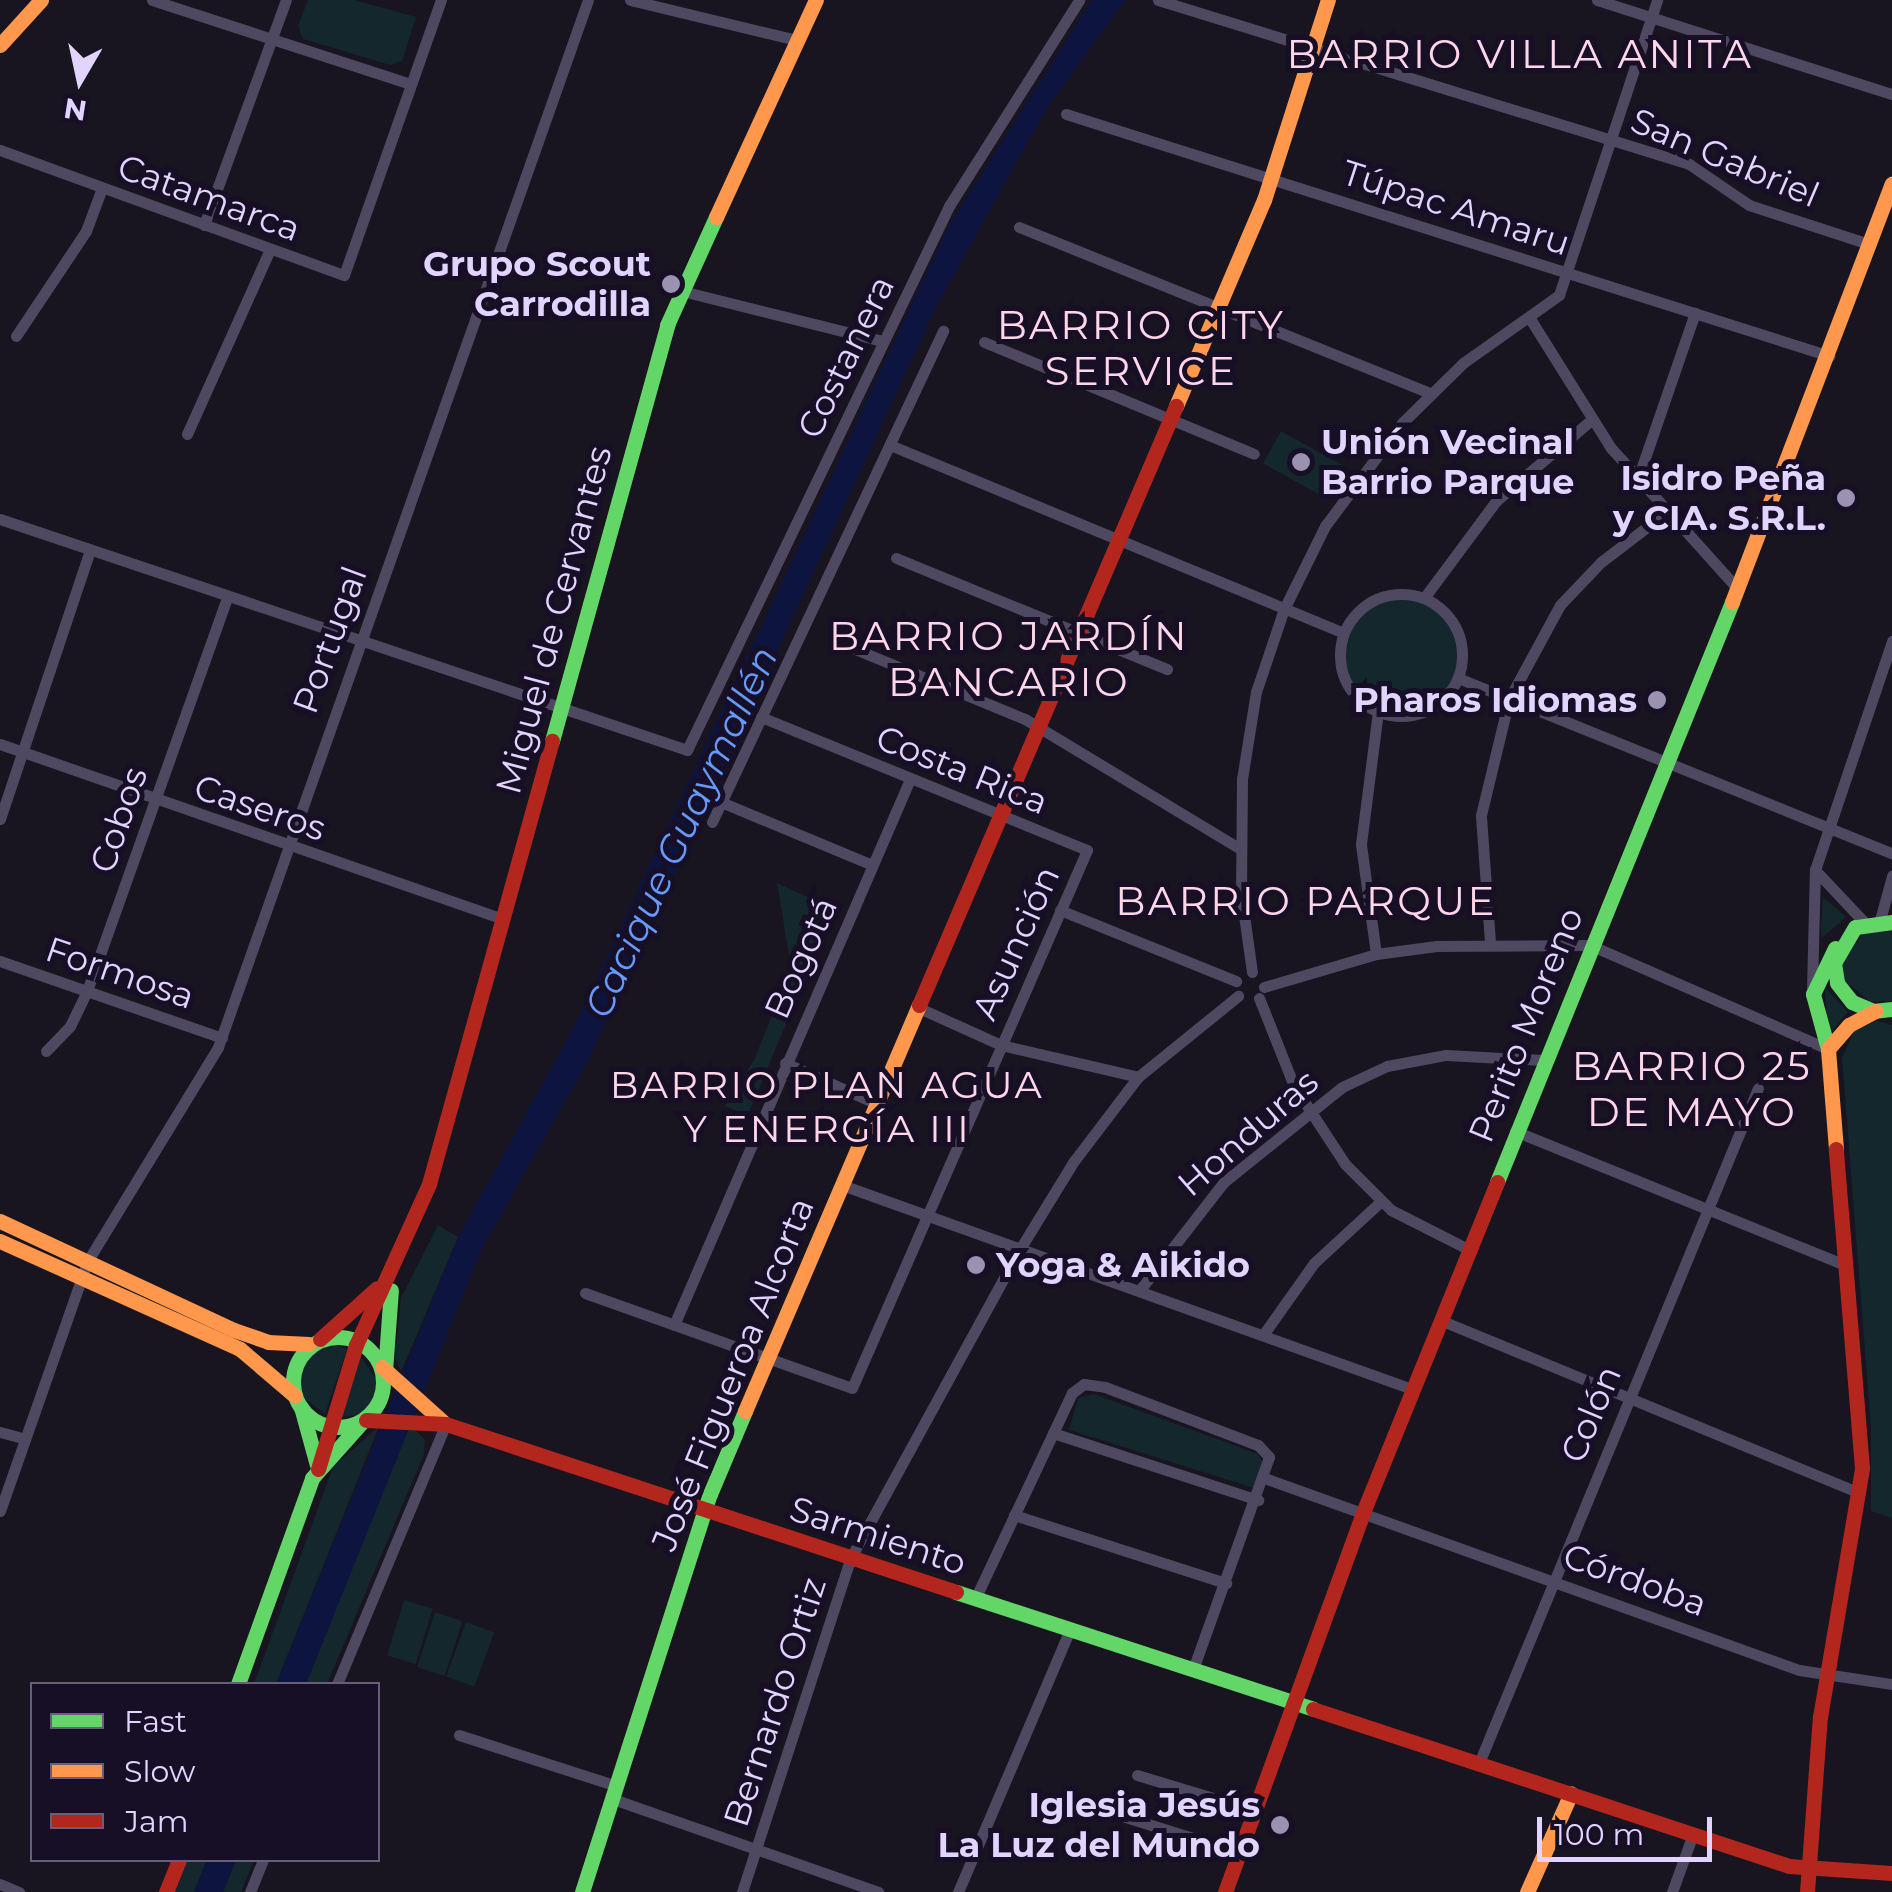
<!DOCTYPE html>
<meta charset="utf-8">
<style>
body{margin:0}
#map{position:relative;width:1892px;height:1892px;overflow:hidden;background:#181420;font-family:Montserrat,sans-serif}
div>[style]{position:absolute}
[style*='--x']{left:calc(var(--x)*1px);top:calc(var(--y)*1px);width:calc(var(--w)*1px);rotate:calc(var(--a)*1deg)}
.green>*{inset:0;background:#13272d;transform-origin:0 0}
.round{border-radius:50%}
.water>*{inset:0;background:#0c143f}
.street>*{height:11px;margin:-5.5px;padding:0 5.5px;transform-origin:5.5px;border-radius:5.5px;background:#4e4961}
.street>.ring{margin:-5.5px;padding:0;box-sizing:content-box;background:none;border:11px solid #4e4961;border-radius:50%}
.fast>*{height:15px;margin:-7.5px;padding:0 7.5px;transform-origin:7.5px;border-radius:7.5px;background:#63d668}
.fast>.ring{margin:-7.5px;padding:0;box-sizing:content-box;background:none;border:15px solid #63d668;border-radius:50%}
.slow>*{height:15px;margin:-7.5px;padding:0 7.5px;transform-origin:7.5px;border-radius:7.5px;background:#ff974d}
.jam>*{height:15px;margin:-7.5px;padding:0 7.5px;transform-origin:7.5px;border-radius:7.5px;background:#b3261e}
.dots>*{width:28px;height:28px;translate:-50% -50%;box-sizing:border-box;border:5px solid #170f25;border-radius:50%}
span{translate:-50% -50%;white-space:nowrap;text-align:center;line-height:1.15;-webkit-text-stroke:10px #170f25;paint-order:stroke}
.street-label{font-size:35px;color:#e1d4fe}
.poi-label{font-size:35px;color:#e1d4fe;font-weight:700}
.right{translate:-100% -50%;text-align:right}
.left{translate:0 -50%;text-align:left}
.water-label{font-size:38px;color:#6499fd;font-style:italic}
.neighbourhood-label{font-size:38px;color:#fed6e8;letter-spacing:2.5px}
.quarter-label{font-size:40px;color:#fed6e8;letter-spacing:2.5px}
.legend{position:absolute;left:30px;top:1682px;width:350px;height:180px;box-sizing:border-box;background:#170f25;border:2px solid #685e7c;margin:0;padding:12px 18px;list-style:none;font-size:30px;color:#e1d4fe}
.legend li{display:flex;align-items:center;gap:20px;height:50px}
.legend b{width:50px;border:2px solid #685e7c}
.north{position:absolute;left:30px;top:30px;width:100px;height:100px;-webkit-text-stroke:8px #170f25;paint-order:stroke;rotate:189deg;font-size:28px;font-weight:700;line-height:40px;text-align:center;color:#e1d4fe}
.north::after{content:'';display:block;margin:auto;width:35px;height:45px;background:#e1d4fe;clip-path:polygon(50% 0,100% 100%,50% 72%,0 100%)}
.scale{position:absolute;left:1537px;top:1817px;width:175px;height:45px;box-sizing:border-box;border:5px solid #e1d4fe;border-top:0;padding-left:12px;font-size:30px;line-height:35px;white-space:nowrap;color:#e1d4fe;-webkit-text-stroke:8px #170f25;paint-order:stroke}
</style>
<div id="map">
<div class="green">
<i style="clip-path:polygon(308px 0,355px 0,416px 17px,402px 61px,390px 65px,303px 39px,298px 26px)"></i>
<i style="left:1281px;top:431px;width:71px;height:37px;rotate:29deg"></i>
<i class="round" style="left:1340px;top:594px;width:122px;height:122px"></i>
<i style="clip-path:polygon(777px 883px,834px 909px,748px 1115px,725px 1106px,754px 1060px,791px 968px)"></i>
<i style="clip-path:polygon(1823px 897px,1846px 917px,1822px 938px,1821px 928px)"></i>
<i style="clip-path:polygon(1864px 932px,1892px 932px,1892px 1001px,1870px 1002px,1845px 981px,1842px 962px)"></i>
<i style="clip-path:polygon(1825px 987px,1848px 1012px,1832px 1031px,1827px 1028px)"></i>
<i style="clip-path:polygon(1877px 1021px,1892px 1025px,1892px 1518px,1871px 1511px,1871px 1428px,1842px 1058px,1854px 1031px)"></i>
<i style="clip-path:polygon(438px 1225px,458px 1237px,401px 1372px,395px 1358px,401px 1298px)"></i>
<i style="clip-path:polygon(336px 1345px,347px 1349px,325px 1414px,301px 1396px,297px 1370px,312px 1350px)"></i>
<i style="clip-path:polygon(360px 1356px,376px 1379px,374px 1402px,362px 1414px,337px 1418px)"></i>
<i style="clip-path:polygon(1094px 1394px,1258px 1454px,1263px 1463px,1254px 1488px,1069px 1430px,1078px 1398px)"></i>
<i style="clip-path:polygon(409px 1424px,425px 1440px,424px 1454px,327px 1684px,306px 1684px)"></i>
<i style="clip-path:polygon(379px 1426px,276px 1684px,254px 1684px,333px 1467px)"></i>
<i style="left:404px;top:1600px;width:30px;height:58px;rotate:17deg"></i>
<i style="left:435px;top:1612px;width:29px;height:58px;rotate:18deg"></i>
<i style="left:466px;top:1622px;width:30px;height:58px;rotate:20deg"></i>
<i style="clip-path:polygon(185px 1860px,207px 1860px,194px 1892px,173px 1892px)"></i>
<i style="clip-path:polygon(236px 1860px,254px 1860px,241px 1892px,223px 1892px)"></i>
</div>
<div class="water">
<i style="clip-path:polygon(1092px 0,1125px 0,1045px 111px,935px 309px,588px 1061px,482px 1248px,306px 1684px,276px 1684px,458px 1237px,575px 1025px,948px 227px)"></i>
<i style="clip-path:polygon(207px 1860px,236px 1860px,223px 1892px,194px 1892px)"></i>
</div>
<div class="street">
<i style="--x:152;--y:0;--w:271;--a:18"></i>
<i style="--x:630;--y:0;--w:171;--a:13.5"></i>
<i style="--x:1158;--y:0;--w:556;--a:17.16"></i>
<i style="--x:1689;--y:164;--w:73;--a:34.3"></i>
<i style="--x:1749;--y:205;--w:126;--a:18"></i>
<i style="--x:1597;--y:0;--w:310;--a:17.7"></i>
<i style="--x:1066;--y:114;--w:801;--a:17.58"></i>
<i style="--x:0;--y:150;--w:366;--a:20"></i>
<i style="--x:344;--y:275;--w:292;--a:-70.6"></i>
<i style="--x:204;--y:225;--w:239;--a:-70"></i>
<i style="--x:1019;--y:227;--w:442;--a:22"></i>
<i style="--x:682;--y:291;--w:206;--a:14"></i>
<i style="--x:1529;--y:317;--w:155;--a:58"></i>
<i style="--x:1611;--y:448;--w:190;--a:48"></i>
<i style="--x:16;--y:336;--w:126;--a:-56.3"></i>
<i style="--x:86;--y:231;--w:46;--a:-69.6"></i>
<i style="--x:984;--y:342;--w:292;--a:22.5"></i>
<i style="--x:187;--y:434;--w:203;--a:-65.8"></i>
<i style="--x:890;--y:445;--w:490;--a:22.5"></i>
<i style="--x:1637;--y:481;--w:178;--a:-71"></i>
<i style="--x:0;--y:519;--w:725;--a:18.58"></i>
<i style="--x:687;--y:750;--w:604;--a:-64.28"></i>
<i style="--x:949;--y:206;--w:244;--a:-57.7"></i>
<i style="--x:896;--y:558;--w:293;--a:22.3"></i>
<i class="ring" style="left:1340px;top:594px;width:111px;height:111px"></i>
<i style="--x:1424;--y:598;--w:121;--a:-53.4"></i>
<i style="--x:1496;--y:501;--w:123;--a:-40.4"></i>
<i style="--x:855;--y:649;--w:184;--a:22.4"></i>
<i style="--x:1025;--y:719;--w:250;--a:31.1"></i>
<i style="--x:1458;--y:678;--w:468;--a:22"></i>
<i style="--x:0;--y:744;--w:533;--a:19.18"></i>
<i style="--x:721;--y:802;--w:164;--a:22.6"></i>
<i style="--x:0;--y:819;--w:284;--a:-71.5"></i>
<i style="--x:712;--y:822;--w:543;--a:-64.8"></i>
<i style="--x:1815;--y:870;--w:73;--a:46.7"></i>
<i style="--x:1060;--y:910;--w:190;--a:22"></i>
<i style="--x:1880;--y:920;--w:46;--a:-74.7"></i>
<i style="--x:1490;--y:942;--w:127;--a:-94.1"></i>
<i style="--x:1481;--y:815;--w:119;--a:-76.4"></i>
<i style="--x:1509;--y:699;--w:107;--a:-61.5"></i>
<i style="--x:1560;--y:605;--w:59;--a:-46.4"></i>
<i style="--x:1601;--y:562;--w:79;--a:-37.3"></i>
<i style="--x:1376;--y:954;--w:111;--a:-97.8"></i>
<i style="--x:1361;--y:844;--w:133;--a:-82.7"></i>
<i style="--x:0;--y:961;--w:235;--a:19.1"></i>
<i style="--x:1252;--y:972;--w:79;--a:-98"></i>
<i style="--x:1241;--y:894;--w:115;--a:-89.5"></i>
<i style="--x:1242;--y:779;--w:88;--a:-80.9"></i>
<i style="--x:1256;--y:692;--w:88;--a:-71.4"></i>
<i style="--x:1284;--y:609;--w:93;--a:-63.7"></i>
<i style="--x:1325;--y:526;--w:129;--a:-53.2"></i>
<i style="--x:1402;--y:423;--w:86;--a:-44.5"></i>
<i style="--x:1463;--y:363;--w:118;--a:-35.3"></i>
<i style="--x:1559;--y:295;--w:311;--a:-71.6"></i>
<i style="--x:1264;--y:987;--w:117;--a:-16.4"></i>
<i style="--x:1376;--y:954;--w:61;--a:-7.6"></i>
<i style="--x:1436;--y:946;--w:154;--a:-0.4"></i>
<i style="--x:1590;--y:945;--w:260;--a:23.6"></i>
<i style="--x:1812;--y:989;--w:119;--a:-88.6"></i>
<i style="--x:1815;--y:870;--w:242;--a:-71.4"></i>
<i style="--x:1259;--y:998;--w:95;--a:68.3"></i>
<i style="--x:1294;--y:1086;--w:93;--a:56.8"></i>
<i style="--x:1345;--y:1164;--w:65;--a:45"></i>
<i style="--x:1391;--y:1210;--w:86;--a:26.9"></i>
<i style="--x:919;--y:1008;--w:90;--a:24.3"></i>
<i style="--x:1001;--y:1045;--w:141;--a:13.1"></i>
<i style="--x:46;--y:1051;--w:35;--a:-46"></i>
<i style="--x:70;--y:1026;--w:39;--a:-64"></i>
<i style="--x:87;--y:991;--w:417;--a:-70.4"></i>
<i style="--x:785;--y:1063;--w:101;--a:24"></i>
<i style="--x:1515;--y:1131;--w:354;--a:22.1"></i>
<i style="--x:842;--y:1185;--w:605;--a:19.69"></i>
<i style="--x:1139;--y:1291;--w:138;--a:-52.1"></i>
<i style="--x:1224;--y:1182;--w:151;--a:-38.8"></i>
<i style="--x:1342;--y:1087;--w:50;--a:-25"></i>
<i style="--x:1387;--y:1066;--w:60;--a:-10.6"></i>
<i style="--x:1446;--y:1055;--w:97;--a:3"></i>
<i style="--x:585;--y:1293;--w:283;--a:19.6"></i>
<i style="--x:852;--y:1388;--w:587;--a:-66.4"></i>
<i style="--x:1087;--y:850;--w:352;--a:-157.8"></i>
<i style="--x:1440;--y:1320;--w:454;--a:22.4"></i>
<i style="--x:674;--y:1325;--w:595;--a:-66.62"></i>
<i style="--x:1263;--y:1335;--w:88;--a:-54.7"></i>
<i style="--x:1314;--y:1263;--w:90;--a:-42.7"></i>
<i style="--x:0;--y:1432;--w:24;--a:15"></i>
<i style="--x:1053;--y:1433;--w:216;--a:18.1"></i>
<i style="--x:1267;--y:1479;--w:565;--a:19.75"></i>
<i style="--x:1799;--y:1670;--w:94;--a:8.6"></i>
<i style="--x:0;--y:1511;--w:264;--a:-70.7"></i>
<i style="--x:87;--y:1262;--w:252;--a:-58.6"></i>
<i style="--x:218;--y:1047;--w:1110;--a:-70.54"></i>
<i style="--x:1014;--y:1515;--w:223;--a:17.8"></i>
<i style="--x:975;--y:1599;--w:228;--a:-64.8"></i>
<i style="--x:1072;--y:1393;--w:15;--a:-37"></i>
<i style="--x:1084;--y:1384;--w:21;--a:8"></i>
<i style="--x:1105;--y:1387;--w:164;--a:20.8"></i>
<i style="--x:1258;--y:1445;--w:16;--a:47"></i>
<i style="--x:1269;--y:1457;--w:225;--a:109.7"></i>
<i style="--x:337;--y:1684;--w:282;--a:-67.3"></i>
<i style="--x:459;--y:1735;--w:166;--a:17.9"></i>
<i style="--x:1479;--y:1763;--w:730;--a:-67.54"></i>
<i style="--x:1137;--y:1775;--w:121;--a:16.8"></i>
<i style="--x:613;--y:1799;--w:281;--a:19.3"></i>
<i style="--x:1090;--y:1806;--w:155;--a:17.3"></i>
<i style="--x:0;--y:1884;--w:21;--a:23"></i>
<i style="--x:250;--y:1892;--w:35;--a:-68"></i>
<i style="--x:742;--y:1892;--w:350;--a:-72"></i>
<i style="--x:850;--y:1559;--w:354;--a:-61.3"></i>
<i style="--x:1020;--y:1249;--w:103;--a:-58.5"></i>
<i style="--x:1074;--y:1161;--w:106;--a:-52.7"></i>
<i style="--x:1138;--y:1077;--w:129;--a:-39"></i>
<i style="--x:958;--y:1892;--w:285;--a:-66.9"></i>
<i style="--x:1672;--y:1892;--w:62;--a:-70.1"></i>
</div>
<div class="fast">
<i style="--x:552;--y:741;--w:432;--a:-74.5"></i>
<i style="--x:667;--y:325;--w:119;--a:-65.6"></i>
<i style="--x:1892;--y:922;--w:37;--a:172"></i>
<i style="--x:1855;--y:927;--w:42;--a:120.3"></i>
<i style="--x:1834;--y:963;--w:20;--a:81"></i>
<i style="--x:1837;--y:983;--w:24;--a:52"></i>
<i style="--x:1852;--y:1002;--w:23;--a:23"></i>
<i style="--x:1873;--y:1011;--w:19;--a:-6"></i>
<i style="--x:1828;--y:1049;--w:57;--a:-105.3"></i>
<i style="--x:1813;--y:994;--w:51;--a:-64.4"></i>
<i style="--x:1497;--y:1182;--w:626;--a:-67.94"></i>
<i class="ring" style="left:293px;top:1337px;width:75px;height:75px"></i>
<i style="--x:385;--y:1371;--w:81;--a:-85.8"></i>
<i style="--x:301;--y:1407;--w:60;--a:74.6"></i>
<i style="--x:956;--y:1592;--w:376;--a:18.1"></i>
<i style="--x:238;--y:1684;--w:219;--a:-70.2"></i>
<i style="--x:312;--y:1478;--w:75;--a:-48.2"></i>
<i style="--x:582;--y:1892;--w:418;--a:-72.2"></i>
<i style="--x:710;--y:1494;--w:90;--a:-67.1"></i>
</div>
<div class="slow">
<i style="--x:0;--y:45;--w:61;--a:-47.7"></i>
<i style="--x:716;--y:217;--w:239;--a:-65.3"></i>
<i style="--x:1176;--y:406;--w:224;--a:-66.9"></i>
<i style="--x:1264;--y:200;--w:210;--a:-72.3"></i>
<i style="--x:1732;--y:602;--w:448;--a:-69.1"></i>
<i style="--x:1836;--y:1149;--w:100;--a:-94.6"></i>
<i style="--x:1828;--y:1049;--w:32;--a:-49"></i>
<i style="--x:1849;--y:1025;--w:30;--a:-28"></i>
<i style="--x:0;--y:1221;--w:258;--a:25"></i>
<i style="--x:234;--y:1330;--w:36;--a:19"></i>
<i style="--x:268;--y:1342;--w:41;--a:2.8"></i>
<i style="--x:0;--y:1241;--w:263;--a:24.2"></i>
<i style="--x:240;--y:1349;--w:72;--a:40.5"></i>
<i style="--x:382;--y:1367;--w:82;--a:42"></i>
<i style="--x:745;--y:1411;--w:442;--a:-66.8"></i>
<i style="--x:1527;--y:1892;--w:108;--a:-66"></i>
</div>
<div class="jam">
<i style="--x:919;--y:1005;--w:652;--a:-66.78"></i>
<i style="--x:320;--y:1339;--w:76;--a:-41.8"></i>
<i style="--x:366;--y:1420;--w:80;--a:2.9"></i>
<i style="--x:446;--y:1424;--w:537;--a:18.23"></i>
<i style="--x:318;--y:1469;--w:130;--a:-73"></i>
<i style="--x:356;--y:1345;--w:177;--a:-65.6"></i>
<i style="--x:429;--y:1184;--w:460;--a:-74.5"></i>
<i style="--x:1313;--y:1709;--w:501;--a:18.25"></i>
<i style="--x:1789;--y:1866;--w:103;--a:3.9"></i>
<i style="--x:166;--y:1892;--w:35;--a:-68"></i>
<i style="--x:1225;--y:1892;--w:407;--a:-70"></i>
<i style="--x:1364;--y:1510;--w:354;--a:-67.9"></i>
<i style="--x:1807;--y:1892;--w:175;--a:-85.8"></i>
<i style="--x:1820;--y:1717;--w:253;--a:-80.4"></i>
<i style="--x:1862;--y:1468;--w:320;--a:-94.7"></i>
</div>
<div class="dots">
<i style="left:671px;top:284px;background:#9b91b0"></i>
<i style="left:1301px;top:462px;background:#9b91b0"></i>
<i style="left:1846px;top:498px;background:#9b91b0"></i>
<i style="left:1657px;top:700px;background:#9b91b0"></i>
<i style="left:976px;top:1265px;background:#9b91b0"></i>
<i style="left:1280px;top:1825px;background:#9b91b0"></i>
</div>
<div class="street-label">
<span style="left:1725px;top:158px;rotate:23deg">San Gabriel</span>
<span style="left:209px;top:198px;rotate:20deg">Catamarca</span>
<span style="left:1456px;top:208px;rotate:18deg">Túpac Amaru</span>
<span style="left:846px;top:357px;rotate:-64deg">Costanera</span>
<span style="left:554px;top:620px;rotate:-75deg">Miguel de Cervantes</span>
<span style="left:330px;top:640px;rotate:-70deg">Portugal</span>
<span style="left:962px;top:770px;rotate:22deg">Costa Rica</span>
<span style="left:260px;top:808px;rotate:19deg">Caseros</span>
<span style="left:119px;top:820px;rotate:-71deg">Cobos</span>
<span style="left:1016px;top:943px;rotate:-66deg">Asunción</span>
<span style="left:801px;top:958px;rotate:-66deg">Bogotá</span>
<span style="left:120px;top:973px;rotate:19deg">Formosa</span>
<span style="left:1526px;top:1025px;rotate:-68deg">Perito Moreno</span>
<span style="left:1248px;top:1133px;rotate:-41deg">Honduras</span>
<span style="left:733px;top:1374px;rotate:-68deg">José Figueroa Alcorta</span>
<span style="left:1591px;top:1414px;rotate:-67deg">Colón</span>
<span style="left:878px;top:1536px;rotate:18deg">Sarmiento</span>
<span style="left:1635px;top:1580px;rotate:20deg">Córdoba</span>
<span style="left:775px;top:1702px;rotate:-72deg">Bernardo Ortiz</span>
</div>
<div class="poi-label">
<span class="right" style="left:651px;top:284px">Grupo Scout<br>Carrodilla</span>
<span class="left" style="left:1321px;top:462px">Unión Vecinal<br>Barrio Parque</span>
<span class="right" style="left:1826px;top:498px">Isidro Peña<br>y CIA. S.R.L.</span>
<span class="right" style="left:1637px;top:700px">Pharos Idiomas</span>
<span class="left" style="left:996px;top:1265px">Yoga &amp; Aikido</span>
<span class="right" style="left:1260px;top:1825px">Iglesia Jesús<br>La Luz del Mundo</span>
</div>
<div class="water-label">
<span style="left:681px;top:832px;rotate:-65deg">Cacique Guaymallén</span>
</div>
<div class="neighbourhood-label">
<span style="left:827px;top:1107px">BARRIO PLAN AGUA<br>Y ENERGÍA III</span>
</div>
<div class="quarter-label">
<span style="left:1520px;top:54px">BARRIO VILLA ANITA</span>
<span style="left:1141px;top:348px">BARRIO CITY<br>SERVICE</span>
<span style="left:1009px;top:659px">BARRIO JARDÍN<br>BANCARIO</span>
<span style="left:1306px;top:901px">BARRIO PARQUE</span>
<span style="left:1692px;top:1089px">BARRIO 25<br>DE MAYO</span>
</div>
<ul class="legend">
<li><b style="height:12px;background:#63d668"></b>Fast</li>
<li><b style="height:12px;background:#ff974d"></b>Slow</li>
<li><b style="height:12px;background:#b3261e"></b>Jam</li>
</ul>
<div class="north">N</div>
<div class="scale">100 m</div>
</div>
